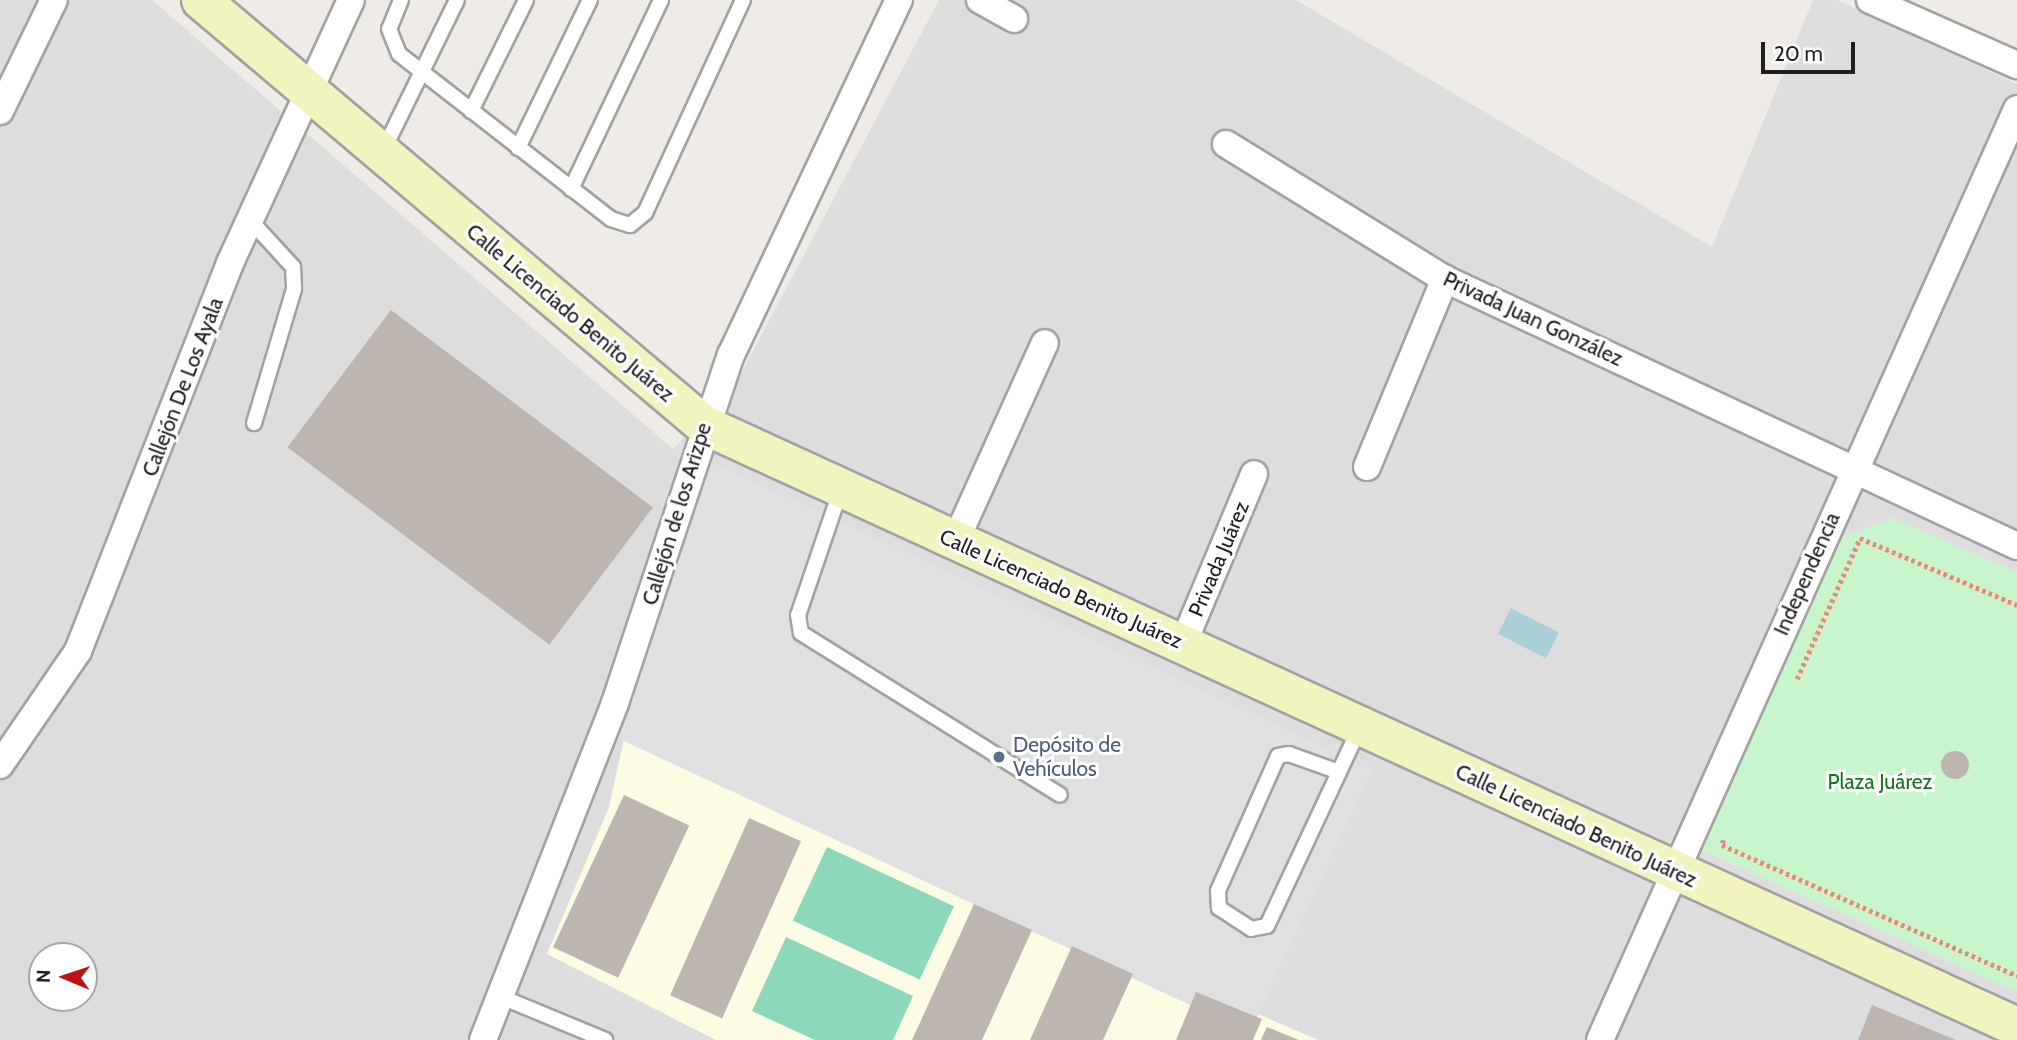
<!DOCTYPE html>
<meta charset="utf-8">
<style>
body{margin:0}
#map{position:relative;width:2017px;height:1040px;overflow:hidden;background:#efece7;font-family:Cabin,sans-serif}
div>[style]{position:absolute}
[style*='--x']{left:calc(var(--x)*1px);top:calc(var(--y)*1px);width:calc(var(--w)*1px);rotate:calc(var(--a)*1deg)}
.residential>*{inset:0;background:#ddd}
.education>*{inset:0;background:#fcfce3}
.park>*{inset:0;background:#c8f5cb}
.pitch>*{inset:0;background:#8cd8ba;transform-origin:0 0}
.parking>*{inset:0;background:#e0e0e0;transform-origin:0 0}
.water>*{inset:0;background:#abcfd9;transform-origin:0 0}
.building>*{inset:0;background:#bdb6b0;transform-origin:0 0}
.round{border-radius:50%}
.path>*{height:4.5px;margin-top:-2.25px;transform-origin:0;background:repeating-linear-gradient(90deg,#ee8579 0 3.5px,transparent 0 7px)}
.roads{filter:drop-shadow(2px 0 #a1a1a1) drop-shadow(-2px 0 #a1a1a1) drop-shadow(0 2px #a1a1a1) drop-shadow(0 -2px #a1a1a1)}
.lane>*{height:14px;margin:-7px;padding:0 7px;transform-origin:7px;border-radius:7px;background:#fff}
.street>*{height:26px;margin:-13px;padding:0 13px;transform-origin:13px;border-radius:13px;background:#fff}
.secondary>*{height:38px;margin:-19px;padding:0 19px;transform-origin:19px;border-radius:19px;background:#f2f4c0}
.dots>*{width:19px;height:19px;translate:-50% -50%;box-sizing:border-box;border:4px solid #fff;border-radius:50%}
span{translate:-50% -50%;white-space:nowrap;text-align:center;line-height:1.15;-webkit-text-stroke:6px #fff;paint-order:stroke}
.street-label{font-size:21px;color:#202020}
.service-label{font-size:21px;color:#4e5e75}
.left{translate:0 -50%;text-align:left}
.park-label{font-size:21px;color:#15761d}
.north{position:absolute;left:28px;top:942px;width:70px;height:70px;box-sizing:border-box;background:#fff;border:2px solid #a6a6a6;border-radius:50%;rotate:272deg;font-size:19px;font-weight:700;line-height:28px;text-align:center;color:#202020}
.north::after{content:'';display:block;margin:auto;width:24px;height:32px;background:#be1111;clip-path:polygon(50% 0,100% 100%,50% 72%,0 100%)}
.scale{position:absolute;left:1761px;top:42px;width:94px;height:32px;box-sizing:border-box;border:4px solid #202020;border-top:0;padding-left:9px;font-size:21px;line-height:24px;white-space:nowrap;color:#202020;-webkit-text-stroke:5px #fff;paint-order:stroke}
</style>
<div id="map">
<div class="residential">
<i style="clip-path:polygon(evenodd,0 0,152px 0,673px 449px,736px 383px,939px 0,1296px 0,1712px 247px,1813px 0,1837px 0,2017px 84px,2017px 1040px,0 1040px,0 0,42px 956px,84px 956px,84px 998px,42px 998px,42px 956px)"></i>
</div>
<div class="education">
<i style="clip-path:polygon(624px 739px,1318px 1040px,716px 1040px,547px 954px,609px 807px)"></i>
</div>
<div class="park">
<i style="clip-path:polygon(1892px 518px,2017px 572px,2017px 992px,1701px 850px,1840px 538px)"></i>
</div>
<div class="pitch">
<i style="left:827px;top:847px;width:140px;height:81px;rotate:25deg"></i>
<i style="clip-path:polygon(786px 937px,913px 996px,893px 1040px,815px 1040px,752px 1011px)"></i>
</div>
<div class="parking">
<i style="left:716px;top:464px;width:724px;height:290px;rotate:25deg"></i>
</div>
<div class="water">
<i style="left:1511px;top:608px;width:54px;height:29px;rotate:27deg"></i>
</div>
<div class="building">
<i style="left:391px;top:310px;width:328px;height:172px;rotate:37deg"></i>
<i class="round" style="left:1941px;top:751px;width:28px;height:28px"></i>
<i style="left:624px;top:795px;width:72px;height:168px;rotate:25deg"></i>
<i style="left:749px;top:818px;width:57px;height:194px;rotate:24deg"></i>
<i style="clip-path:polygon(974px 904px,1032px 930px,982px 1040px,912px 1040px)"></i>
<i style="clip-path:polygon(1072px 946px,1133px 974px,1103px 1040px,1030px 1040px)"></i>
<i style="clip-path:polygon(1196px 992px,1262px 1019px,1253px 1040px,1176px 1040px)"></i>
<i style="clip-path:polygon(1872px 1005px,1956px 1040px,1858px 1040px)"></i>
<i style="clip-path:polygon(1267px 1027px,1299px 1040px,1261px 1040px)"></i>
</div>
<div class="path">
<i style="--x:1797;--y:679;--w:154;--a:-65.9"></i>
<i style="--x:1860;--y:538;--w:171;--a:23.1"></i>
<i style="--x:1724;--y:840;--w:5;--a:112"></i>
<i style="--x:1722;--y:845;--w:323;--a:23.9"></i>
</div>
<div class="roads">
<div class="lane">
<i style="--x:401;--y:0;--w:31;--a:112"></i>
<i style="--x:389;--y:29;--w:27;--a:68"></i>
<i style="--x:399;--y:54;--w:269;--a:37.9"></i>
<i style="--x:611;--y:219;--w:20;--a:18"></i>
<i style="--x:630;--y:225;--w:19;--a:-39"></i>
<i style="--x:645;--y:213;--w:234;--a:-65.3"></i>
<i style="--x:471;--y:111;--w:124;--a:-63.6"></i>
<i style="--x:518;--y:148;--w:165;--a:-64.1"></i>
<i style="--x:382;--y:153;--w:170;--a:-63.9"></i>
<i style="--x:571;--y:189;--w:209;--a:-64.5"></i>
<i style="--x:250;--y:220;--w:64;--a:47.5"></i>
<i style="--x:293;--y:267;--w:22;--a:87"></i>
<i style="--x:294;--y:289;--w:140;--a:106.6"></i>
<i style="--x:841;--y:489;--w:133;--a:108.8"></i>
<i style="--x:798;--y:615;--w:18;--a:81"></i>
<i style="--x:801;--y:633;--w:305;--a:32"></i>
<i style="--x:1339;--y:772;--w:53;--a:-160.2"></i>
<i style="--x:1289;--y:754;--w:11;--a:170"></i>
<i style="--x:1278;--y:756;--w:148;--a:114"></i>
<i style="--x:1218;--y:891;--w:17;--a:87"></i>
<i style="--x:1219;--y:908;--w:38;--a:33"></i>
<i style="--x:1251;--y:929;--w:16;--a:-11"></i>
<i style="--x:1267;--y:926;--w:170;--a:-64.9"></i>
<i style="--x:1339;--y:772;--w:50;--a:-65"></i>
<i style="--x:499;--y:996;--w:115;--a:22.5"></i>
</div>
<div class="street">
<i style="--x:980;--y:0;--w:39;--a:29"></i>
<i style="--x:1870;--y:0;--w:161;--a:23.9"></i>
<i style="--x:0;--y:111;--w:123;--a:-64.1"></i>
<i style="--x:1226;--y:144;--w:257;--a:31.7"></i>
<i style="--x:1445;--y:279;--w:631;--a:25.02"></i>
<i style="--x:1367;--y:467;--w:204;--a:-67.5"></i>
<i style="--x:955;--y:542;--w:218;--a:-65.7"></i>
<i style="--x:1183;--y:644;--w:184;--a:-67.3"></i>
<i style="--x:0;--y:765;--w:138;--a:-55.6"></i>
<i style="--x:78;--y:651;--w:417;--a:-68.6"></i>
<i style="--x:230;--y:263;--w:289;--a:-65.3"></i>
<i style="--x:483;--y:1040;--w:362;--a:-68.6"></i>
<i style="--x:615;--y:703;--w:367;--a:-71.6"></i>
<i style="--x:731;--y:355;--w:393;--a:-64.7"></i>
<i style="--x:1600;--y:1040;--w:1020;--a:-65.87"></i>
</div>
<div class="secondary">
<i style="--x:201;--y:0;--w:659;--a:40.2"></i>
<i style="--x:704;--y:425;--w:1444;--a:24.63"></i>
</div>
</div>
<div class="dots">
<i style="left:999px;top:757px;background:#5c6f8a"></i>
</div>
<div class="street-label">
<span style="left:570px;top:313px;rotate:40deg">Calle Licenciado Benito Juárez</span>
<span style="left:1533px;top:319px;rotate:25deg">Privada Juan González</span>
<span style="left:183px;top:387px;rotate:-69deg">Callejón De Los Ayala</span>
<span style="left:677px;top:514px;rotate:-73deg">Callejón de los Arizpe</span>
<span style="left:1219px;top:559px;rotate:-67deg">Privada Juárez</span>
<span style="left:1807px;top:574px;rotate:-66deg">Independencia</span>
<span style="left:1061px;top:589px;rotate:24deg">Calle Licenciado Benito Juárez</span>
<span style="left:1576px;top:826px;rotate:25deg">Calle Licenciado Benito Juárez</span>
</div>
<div class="service-label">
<span class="left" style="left:1013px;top:757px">Depósito de<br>Vehículos</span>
</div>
<div class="park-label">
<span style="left:1880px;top:782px">Plaza Juárez</span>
</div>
<div class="north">N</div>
<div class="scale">20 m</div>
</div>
